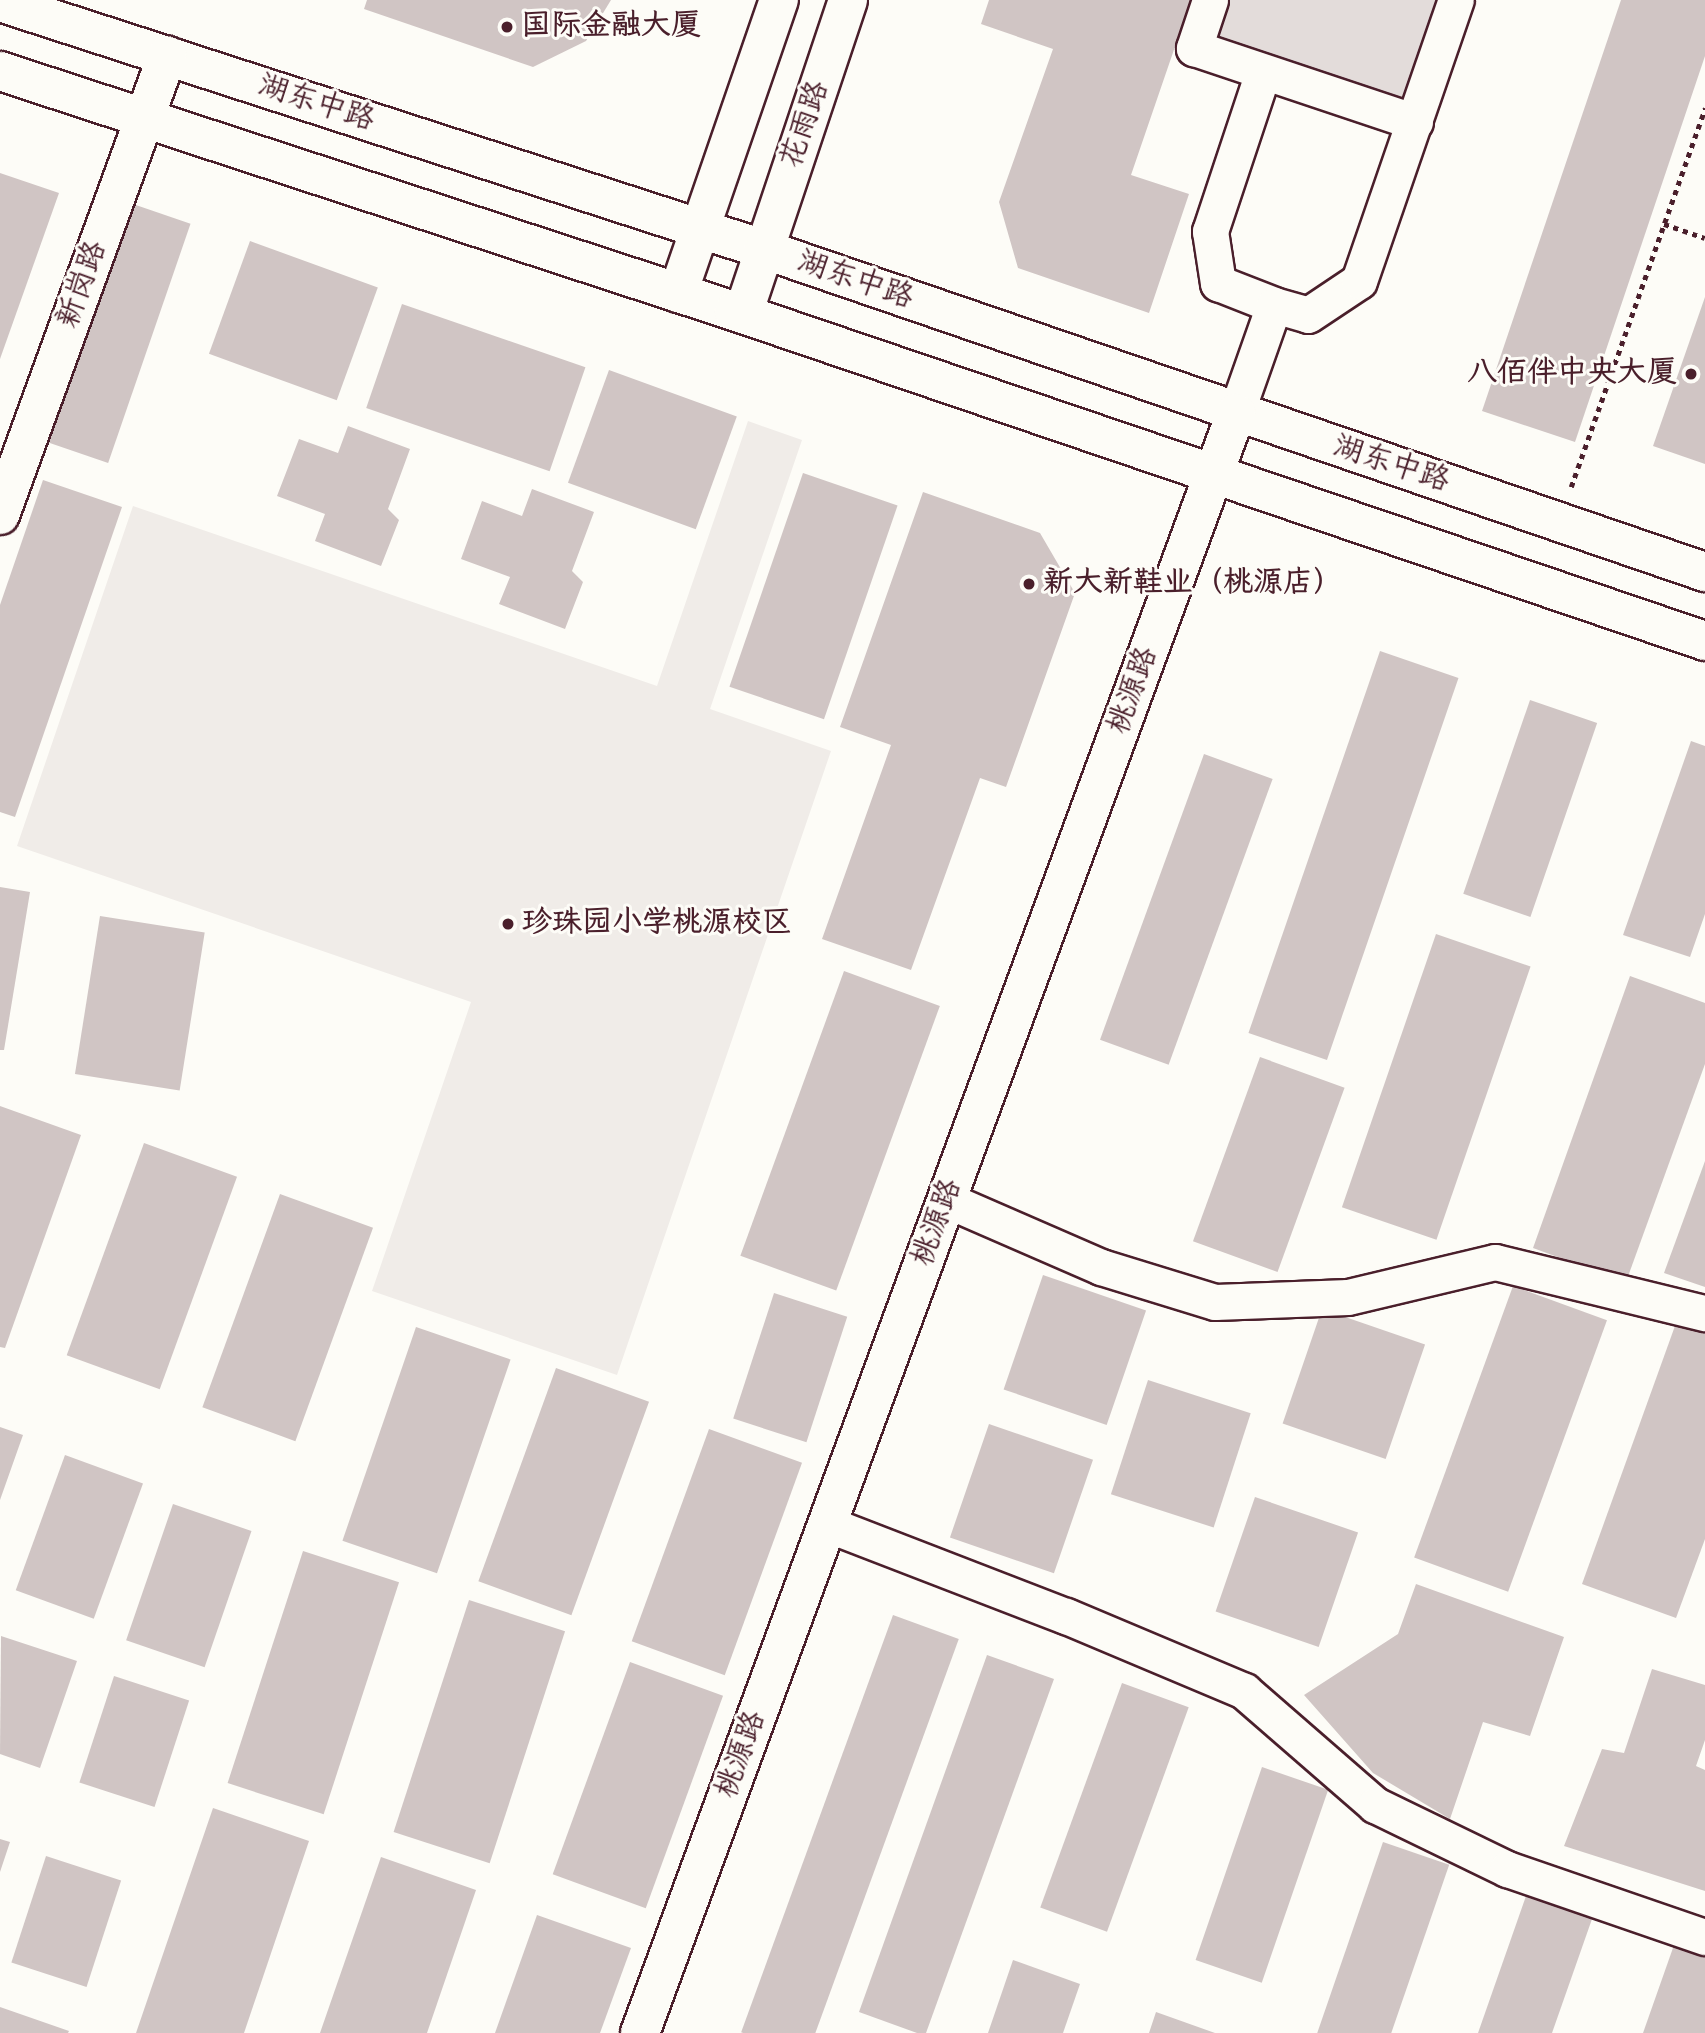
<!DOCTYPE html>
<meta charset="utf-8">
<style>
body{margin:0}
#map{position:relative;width:1705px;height:2033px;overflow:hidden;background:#fdfcf7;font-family:"Indie Flower","LXGW WenKai TC",sans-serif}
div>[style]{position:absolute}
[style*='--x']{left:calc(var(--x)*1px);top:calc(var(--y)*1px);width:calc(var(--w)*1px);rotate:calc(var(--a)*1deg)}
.built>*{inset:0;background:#f0ece8}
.green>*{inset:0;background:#e3dcda}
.building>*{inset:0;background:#d0c5c4;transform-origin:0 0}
.path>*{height:4.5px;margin-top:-2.25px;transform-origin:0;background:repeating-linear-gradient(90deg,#4a1f2b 0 5px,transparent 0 10px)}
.roads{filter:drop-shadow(2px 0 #4a1f2b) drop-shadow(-2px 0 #4a1f2b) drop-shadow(0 2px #4a1f2b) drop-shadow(0 -2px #4a1f2b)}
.street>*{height:35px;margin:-17.5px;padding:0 17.5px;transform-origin:17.5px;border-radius:17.5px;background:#fdfcf7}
.secondary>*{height:38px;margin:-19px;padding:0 19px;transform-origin:19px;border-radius:19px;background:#fdfcf7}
.dots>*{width:19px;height:19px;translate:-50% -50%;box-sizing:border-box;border:4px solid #fdfcf7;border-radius:50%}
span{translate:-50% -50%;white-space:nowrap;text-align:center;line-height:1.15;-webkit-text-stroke:6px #fdfcf7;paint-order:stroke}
.poi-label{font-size:30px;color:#4a1f2b;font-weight:700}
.left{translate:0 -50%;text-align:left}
.right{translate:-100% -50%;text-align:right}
.street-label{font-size:30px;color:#4a1f2b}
</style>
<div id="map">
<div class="built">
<i style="clip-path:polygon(748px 421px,802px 440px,710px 709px,831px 751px,617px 1375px,372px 1291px,471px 1002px,17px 846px,133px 506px,657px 686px)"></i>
</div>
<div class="green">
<i style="clip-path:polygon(1228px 0,1439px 0,1405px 98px,1215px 39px)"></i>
</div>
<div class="building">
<i style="clip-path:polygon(367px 0,611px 0,586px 41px,533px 67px,364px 9px)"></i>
<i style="clip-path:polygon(989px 0,1191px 0,1131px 175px,1189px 194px,1149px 313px,1018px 268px,999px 202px,1053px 49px,981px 24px)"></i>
<i style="clip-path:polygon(1621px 0,1705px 0,1705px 56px,1575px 442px,1482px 411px)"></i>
<i style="clip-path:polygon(0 173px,59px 193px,0 359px)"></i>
<i style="left:130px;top:203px;width:64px;height:253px;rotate:19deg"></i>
<i style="left:250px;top:241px;width:136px;height:120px;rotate:20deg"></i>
<i style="clip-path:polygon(1705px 297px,1705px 464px,1653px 446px)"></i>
<i style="left:402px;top:304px;width:194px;height:110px;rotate:19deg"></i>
<i style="left:609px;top:370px;width:136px;height:120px;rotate:20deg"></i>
<i style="clip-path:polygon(348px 426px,410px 449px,388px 509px,399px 520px,381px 566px,315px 541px,325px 514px,277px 496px,299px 439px,338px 453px)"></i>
<i style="left:803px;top:473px;width:100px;height:226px;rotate:19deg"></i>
<i style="clip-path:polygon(43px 480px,122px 507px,15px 817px,0 812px,0 605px)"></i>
<i style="clip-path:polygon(532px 489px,594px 512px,572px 571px,583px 582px,565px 629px,499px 604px,510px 577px,461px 559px,482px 501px,522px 516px)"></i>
<i style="clip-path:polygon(923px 492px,1040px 533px,1075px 593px,1006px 787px,980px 778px,911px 970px,822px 939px,891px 745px,840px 727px)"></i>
<i style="left:1380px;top:651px;width:83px;height:404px;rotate:19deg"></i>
<i style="left:1530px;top:700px;width:71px;height:205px;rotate:19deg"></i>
<i style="clip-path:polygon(1691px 741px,1705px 746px,1705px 914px,1690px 957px,1623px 935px)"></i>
<i style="left:1204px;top:754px;width:73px;height:304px;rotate:20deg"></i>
<i style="clip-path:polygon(0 887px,30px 892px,4px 1050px,0 1050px)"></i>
<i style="left:100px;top:916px;width:106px;height:160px;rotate:9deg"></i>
<i style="left:1436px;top:934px;width:100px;height:289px;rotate:19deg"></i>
<i style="left:844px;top:971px;width:102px;height:303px;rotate:20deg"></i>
<i style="clip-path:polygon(1630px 976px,1705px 1003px,1705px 1064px,1626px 1282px,1533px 1248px)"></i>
<i style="left:1260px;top:1057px;width:90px;height:196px;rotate:20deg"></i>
<i style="clip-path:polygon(0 1106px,81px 1135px,5px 1348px,0 1347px)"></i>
<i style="left:144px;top:1143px;width:99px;height:226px;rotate:20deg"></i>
<i style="clip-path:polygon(1705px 1161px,1705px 1287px,1664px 1273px)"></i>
<i style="left:280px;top:1194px;width:99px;height:227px;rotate:20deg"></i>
<i style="left:1043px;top:1275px;width:109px;height:121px;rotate:19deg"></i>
<i style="left:1513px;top:1286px;width:100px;height:289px;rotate:20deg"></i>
<i style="left:774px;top:1293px;width:77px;height:132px;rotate:18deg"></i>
<i style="left:1322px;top:1309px;width:109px;height:121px;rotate:19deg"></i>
<i style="clip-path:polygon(1680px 1312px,1705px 1320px,1705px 1539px,1676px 1618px,1582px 1584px)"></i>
<i style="left:416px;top:1327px;width:100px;height:226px;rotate:19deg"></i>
<i style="left:556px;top:1368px;width:99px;height:227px;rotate:20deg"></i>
<i style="left:1148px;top:1380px;width:108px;height:120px;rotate:18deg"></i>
<i style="left:989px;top:1424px;width:110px;height:120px;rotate:19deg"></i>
<i style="clip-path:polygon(0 1427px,23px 1435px,0 1500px)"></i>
<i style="left:709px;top:1429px;width:99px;height:226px;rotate:20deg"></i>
<i style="left:65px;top:1455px;width:83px;height:144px;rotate:20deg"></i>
<i style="left:1255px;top:1497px;width:109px;height:121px;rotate:19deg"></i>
<i style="left:173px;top:1504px;width:83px;height:144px;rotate:19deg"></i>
<i style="left:303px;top:1551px;width:101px;height:244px;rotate:18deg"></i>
<i style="clip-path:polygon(1416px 1584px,1564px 1637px,1530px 1736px,1483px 1722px,1450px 1819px,1373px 1773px,1304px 1695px,1398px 1634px)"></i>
<i style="left:469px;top:1600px;width:101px;height:244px;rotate:18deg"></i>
<i style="left:893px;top:1615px;width:70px;height:444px;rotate:20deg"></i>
<i style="clip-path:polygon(1px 1636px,77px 1661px,40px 1768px,0 1754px)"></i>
<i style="clip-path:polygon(987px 1655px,1054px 1679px,926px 2033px,917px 2033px,859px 2012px)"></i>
<i style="left:630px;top:1662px;width:99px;height:226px;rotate:20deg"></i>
<i style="clip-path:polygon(1652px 1669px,1705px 1685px,1705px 1740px,1696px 1766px,1705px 1770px,1705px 1891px,1564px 1846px,1602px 1749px,1624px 1753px)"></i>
<i style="left:114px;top:1676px;width:79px;height:112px;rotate:18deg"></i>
<i style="left:1122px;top:1683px;width:71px;height:239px;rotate:20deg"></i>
<i style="left:1262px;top:1767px;width:70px;height:204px;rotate:19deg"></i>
<i style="clip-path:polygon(213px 1808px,309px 1841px,244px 2033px,136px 2033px)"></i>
<i style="clip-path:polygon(0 1839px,10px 1842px,0 1872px)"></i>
<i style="left:1383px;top:1842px;width:70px;height:202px;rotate:19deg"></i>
<i style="left:46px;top:1856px;width:79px;height:112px;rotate:18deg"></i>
<i style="clip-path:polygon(381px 1857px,476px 1890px,427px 2033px,320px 2033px)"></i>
<i style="clip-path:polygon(1526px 1896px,1592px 1919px,1552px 2033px,1478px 2033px)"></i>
<i style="clip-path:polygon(537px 1915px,631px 1948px,600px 2033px,495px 2033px)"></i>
<i style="clip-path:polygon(1674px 1945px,1705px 1955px,1705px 2033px,1643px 2033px)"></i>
<i style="clip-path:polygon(1013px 1960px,1080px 1984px,1063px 2033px,988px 2033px)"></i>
<i style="clip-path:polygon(0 2007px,69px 2031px,68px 2033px,0 2033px)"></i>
<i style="clip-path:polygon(1156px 2012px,1215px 2033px,1149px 2033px)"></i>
</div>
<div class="path">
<i style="--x:1664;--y:224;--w:43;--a:18.9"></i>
<i style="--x:1571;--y:487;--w:402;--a:-70.5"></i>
</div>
<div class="roads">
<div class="street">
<i style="--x:1210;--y:0;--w:51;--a:108.4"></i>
<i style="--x:1194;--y:48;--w:233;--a:18.5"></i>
<i style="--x:1263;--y:72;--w:168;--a:108.4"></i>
<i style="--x:1210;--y:231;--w:53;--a:81.3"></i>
<i style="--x:1218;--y:283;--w:60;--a:21.4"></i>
<i style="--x:1236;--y:413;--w:114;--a:-70.6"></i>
<i style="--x:1274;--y:305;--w:35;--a:16"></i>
<i style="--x:1308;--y:315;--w:61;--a:-33.7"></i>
<i style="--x:1359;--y:281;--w:297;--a:-71"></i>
<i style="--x:947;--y:1200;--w:168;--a:23.5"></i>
<i style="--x:1101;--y:1267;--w:119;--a:17.1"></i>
<i style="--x:1215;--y:1302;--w:133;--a:-2.2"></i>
<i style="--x:1348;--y:1297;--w:151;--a:-13.4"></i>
<i style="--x:1495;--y:1262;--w:216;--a:13.7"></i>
<i style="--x:827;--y:1524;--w:256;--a:21.1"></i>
<i style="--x:1066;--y:1616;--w:193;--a:22.8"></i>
<i style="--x:1244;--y:1691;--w:174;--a:41"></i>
<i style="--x:1375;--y:1805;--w:147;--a:25.9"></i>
<i style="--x:1507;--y:1869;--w:209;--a:19"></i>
</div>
<div class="secondary">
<i style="--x:0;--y:2;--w:802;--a:17.94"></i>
<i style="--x:763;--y:249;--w:996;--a:18.93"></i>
<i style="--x:0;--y:71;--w:772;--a:18.11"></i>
<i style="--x:734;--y:311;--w:1026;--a:18.77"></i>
<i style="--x:678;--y:293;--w:310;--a:-71"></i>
<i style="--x:743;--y:314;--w:331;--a:-71.5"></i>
<i style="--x:0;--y:515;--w:489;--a:-70"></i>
<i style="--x:640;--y:2033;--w:1726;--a:-69.8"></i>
</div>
</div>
<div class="dots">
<i style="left:507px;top:27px;background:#4a1f2b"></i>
<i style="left:1691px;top:374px;background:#4a1f2b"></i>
<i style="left:1029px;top:584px;background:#4a1f2b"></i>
<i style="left:508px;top:924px;background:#4a1f2b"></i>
</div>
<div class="poi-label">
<span class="left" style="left:521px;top:27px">国际金融大厦</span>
<span class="right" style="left:1677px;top:374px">八佰伴中央大厦</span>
<span class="left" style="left:1043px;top:584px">新大新鞋业（桃源店）</span>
<span class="left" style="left:522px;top:924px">珍珠园小学桃源校区</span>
</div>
<div class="street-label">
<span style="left:316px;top:104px;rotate:18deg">湖东中路</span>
<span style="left:806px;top:125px;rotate:-71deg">花雨路</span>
<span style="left:855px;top:281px;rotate:19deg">湖东中路</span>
<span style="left:83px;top:285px;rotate:-70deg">新岗路</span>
<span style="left:1391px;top:465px;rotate:18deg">湖东中路</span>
<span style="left:1134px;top:691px;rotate:-70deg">桃源路</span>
<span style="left:938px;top:1223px;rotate:-70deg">桃源路</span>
<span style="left:742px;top:1755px;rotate:-70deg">桃源路</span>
</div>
</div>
